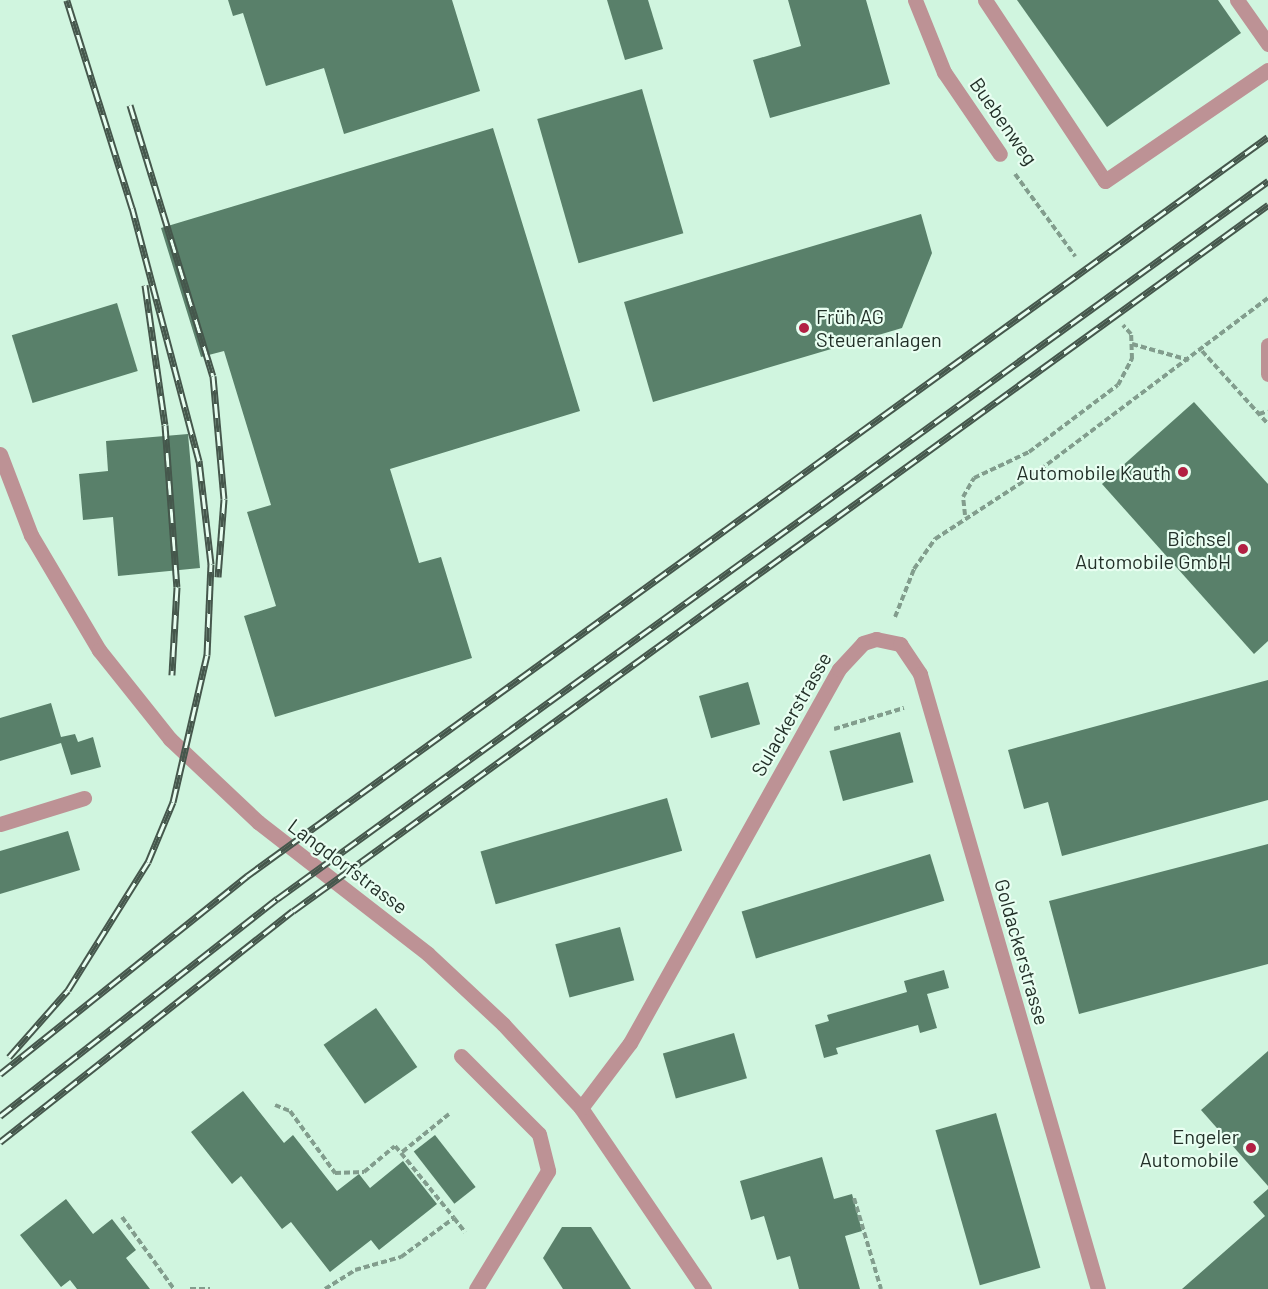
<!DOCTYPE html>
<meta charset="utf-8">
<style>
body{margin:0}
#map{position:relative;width:1268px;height:1289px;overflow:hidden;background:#d0f5df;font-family:Barlow,sans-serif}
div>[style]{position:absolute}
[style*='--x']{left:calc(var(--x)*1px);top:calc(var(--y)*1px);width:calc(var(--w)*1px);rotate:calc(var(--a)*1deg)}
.building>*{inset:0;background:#59806a;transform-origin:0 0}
.path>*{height:4px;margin-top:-2px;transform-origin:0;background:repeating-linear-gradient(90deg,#829d8d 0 6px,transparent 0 9px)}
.minor>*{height:15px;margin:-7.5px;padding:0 7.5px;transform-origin:7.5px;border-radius:7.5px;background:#bd9295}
.rail>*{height:7px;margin-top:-3.5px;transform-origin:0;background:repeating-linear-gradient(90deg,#e8fef1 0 14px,#45574c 0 28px);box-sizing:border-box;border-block:2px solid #45574c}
.dots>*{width:16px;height:16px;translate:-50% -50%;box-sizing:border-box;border:3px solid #e8fef1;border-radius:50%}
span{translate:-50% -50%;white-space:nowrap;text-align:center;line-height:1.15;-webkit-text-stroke:4.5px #e8fef1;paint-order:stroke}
.street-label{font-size:20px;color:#223028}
.poi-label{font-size:20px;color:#223028}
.left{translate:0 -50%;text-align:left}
.right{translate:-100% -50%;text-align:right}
</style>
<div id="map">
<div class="building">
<i style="clip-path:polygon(228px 0,452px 0,480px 91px,344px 134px,324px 68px,266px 86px,243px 13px,233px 16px)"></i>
<i style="clip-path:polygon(607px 0,648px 0,663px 49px,625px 60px)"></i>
<i style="clip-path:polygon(788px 0,866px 0,890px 84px,770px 118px,753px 60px,801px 46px)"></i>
<i style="clip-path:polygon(1017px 0,1218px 0,1241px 33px,1107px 127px)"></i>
<i style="left:642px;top:89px;width:150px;height:109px;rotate:74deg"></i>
<i style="clip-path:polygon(493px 128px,580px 411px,390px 469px,419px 563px,441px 557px,472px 658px,275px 717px,244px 616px,276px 606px,247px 512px,271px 505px,224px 351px,201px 357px,161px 228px)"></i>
<i style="clip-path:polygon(921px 214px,932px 253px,902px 328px,653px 402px,624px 302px)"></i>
<i style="left:117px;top:303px;width:71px;height:110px;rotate:73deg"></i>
<i style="clip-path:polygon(1194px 402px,1268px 484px,1268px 641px,1254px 654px,1102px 484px)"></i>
<i style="clip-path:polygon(188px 434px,200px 568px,118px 576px,113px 517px,83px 520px,79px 474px,108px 471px,106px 441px)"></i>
<i style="clip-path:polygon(1268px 680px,1268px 800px,1062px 856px,1048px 802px,1024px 809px,1008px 750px)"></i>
<i style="left:748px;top:682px;width:44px;height:51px;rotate:74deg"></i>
<i style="clip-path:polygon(51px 703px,61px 737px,75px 734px,78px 742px,93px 737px,101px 767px,71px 775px,61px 743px,0 761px,0 718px)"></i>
<i style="left:900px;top:732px;width:52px;height:73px;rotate:75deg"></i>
<i style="left:667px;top:798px;width:55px;height:194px;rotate:74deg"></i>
<i style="clip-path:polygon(68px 831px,80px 870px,0 894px,0 851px)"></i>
<i style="clip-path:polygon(1268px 844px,1268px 964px,1079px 1014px,1049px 901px)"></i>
<i style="left:930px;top:854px;width:49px;height:197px;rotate:73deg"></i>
<i style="left:620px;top:927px;width:55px;height:67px;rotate:75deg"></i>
<i style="clip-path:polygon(944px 970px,949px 988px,927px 994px,937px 1028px,920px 1033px,918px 1025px,836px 1048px,838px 1054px,824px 1058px,815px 1025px,829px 1021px,827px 1015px,907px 992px,904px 981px)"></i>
<i style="left:376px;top:1008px;width:72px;height:64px;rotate:55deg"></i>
<i style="left:734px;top:1033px;width:47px;height:74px;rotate:74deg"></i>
<i style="clip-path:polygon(1268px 1051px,1268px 1186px,1201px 1110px)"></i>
<i style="clip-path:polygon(243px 1091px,284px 1143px,293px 1135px,337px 1191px,359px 1174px,370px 1188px,403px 1161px,437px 1204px,379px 1250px,371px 1240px,330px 1272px,291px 1222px,282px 1229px,241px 1176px,232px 1184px,191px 1132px)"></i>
<i style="left:996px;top:1113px;width:161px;height:63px;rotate:74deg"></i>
<i style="left:435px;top:1135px;width:66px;height:27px;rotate:52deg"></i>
<i style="clip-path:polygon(822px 1157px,834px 1199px,852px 1194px,862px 1231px,845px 1236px,860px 1289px,799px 1289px,790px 1256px,777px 1260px,764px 1216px,751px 1220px,740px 1181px)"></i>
<i style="clip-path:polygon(1268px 1189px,1268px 1289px,1182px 1289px,1265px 1216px,1253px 1202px)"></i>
<i style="clip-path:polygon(66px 1199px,93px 1234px,112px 1219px,136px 1250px,126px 1258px,150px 1289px,77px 1289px,70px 1280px,61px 1287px,20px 1235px)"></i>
<i style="clip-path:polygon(562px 1227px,591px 1227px,631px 1289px,563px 1289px,543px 1258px)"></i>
</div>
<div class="path">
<i style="--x:1015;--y:174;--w:102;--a:53.8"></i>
<i style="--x:1132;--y:344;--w:59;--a:15.7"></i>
<i style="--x:1202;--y:351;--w:98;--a:47.9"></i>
<i style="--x:1259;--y:414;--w:9;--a:-18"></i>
<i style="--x:965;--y:515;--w:18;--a:-96"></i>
<i style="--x:963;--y:497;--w:22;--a:-60"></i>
<i style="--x:974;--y:478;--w:61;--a:-25.3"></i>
<i style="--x:1029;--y:452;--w:111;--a:-37"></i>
<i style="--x:1118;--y:385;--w:30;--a:-62"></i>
<i style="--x:1132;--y:359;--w:25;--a:-92"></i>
<i style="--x:1131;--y:334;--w:12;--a:-132"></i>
<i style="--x:895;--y:617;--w:52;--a:-68.4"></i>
<i style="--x:914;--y:569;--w:37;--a:-55"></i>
<i style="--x:935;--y:539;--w:117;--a:-33.1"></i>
<i style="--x:1033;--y:475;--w:294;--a:-37"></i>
<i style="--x:834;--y:729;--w:73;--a:-16.7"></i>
<i style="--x:275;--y:1105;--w:16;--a:22"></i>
<i style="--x:290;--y:1111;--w:77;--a:54"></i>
<i style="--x:335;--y:1173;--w:29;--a:-2"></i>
<i style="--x:364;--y:1172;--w:40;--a:-40"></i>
<i style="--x:395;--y:1146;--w:9;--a:49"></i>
<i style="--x:449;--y:1114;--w:62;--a:140.9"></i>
<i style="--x:401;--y:1153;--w:84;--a:50.8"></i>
<i style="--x:854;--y:1198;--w:95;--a:73.5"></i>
<i style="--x:122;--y:1217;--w:89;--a:54.2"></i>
<i style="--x:190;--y:1289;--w:20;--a:0"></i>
<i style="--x:325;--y:1289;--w:36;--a:-32"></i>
<i style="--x:355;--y:1270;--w:48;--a:-15.8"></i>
<i style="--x:401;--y:1257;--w:66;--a:-36.3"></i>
<i style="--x:454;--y:1218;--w:18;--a:52"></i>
</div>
<div class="minor">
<i style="--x:915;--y:0;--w:78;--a:68.1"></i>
<i style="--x:944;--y:72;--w:99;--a:55.7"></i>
<i style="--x:985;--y:0;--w:217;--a:56.5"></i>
<i style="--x:1105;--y:181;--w:197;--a:-34.3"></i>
<i style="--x:1237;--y:0;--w:54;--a:54.8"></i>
<i style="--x:1268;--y:345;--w:29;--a:90"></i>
<i style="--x:0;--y:454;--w:87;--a:69.1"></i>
<i style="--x:31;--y:535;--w:134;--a:59.4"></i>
<i style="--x:99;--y:650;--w:114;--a:51.4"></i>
<i style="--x:170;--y:739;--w:121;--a:43.3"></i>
<i style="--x:258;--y:822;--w:215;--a:37.8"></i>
<i style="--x:428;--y:954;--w:103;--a:43"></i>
<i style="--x:503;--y:1024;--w:115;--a:47.1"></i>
<i style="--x:581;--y:1108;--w:219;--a:55.8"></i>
<i style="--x:0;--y:824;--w:88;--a:-17.2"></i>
<i style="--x:461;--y:1056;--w:110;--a:45"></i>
<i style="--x:539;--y:1134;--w:38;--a:76"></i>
<i style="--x:548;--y:1171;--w:138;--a:121.4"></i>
<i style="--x:581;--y:1108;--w:81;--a:-53"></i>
<i style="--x:630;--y:1043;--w:428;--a:-60.8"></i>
<i style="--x:839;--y:669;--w:35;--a:-47"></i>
<i style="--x:863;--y:643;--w:14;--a:-17"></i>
<i style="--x:876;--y:639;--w:25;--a:12"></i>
<i style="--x:900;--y:644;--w:36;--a:56"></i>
<i style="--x:920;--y:674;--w:640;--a:73.86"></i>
</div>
<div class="rail">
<i style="--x:130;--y:105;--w:283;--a:73"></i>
<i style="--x:213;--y:376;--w:123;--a:84.9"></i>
<i style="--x:224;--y:499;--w:78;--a:94.4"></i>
<i style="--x:145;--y:285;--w:141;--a:81.9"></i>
<i style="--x:165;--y:425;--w:162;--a:85.8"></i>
<i style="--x:177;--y:587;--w:88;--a:93.3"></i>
<i style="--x:9;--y:1057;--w:89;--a:-48.6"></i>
<i style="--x:68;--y:990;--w:151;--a:-58"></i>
<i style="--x:148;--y:862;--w:65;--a:-67.4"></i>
<i style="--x:173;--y:802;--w:151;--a:-77"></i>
<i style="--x:207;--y:655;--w:91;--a:-87.5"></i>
<i style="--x:211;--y:564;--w:104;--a:-96.6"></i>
<i style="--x:199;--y:461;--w:262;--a:-104.8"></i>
<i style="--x:132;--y:208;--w:218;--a:-107.4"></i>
<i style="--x:0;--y:1074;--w:317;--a:-38.7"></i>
<i style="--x:247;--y:876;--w:1260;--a:-35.9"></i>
<i style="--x:0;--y:1116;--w:352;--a:-38.1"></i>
<i style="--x:277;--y:899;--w:1224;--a:-35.92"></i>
<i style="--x:0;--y:1142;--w:373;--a:-38.3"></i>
<i style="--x:293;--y:911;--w:1204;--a:-35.91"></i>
</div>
<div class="dots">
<i style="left:804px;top:328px;background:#b22043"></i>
<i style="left:1183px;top:472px;background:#b22043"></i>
<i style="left:1243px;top:549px;background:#b22043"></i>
<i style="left:1251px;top:1148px;background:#b22043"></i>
</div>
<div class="street-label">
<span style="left:1004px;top:121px;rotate:55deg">Buebenweg</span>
<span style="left:791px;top:714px;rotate:-60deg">Sulackerstrasse</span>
<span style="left:348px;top:866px;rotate:37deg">Langdorfstrasse</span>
<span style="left:1022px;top:952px;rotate:74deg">Goldackerstrasse</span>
</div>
<div class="poi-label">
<span class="left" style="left:816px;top:328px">Früh AG<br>Steueranlagen</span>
<span class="right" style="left:1171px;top:472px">Automobile Kauth</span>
<span class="right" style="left:1231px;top:550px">Bichsel<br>Automobile GmbH</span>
<span class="right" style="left:1239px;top:1148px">Engeler<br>Automobile</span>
</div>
</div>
